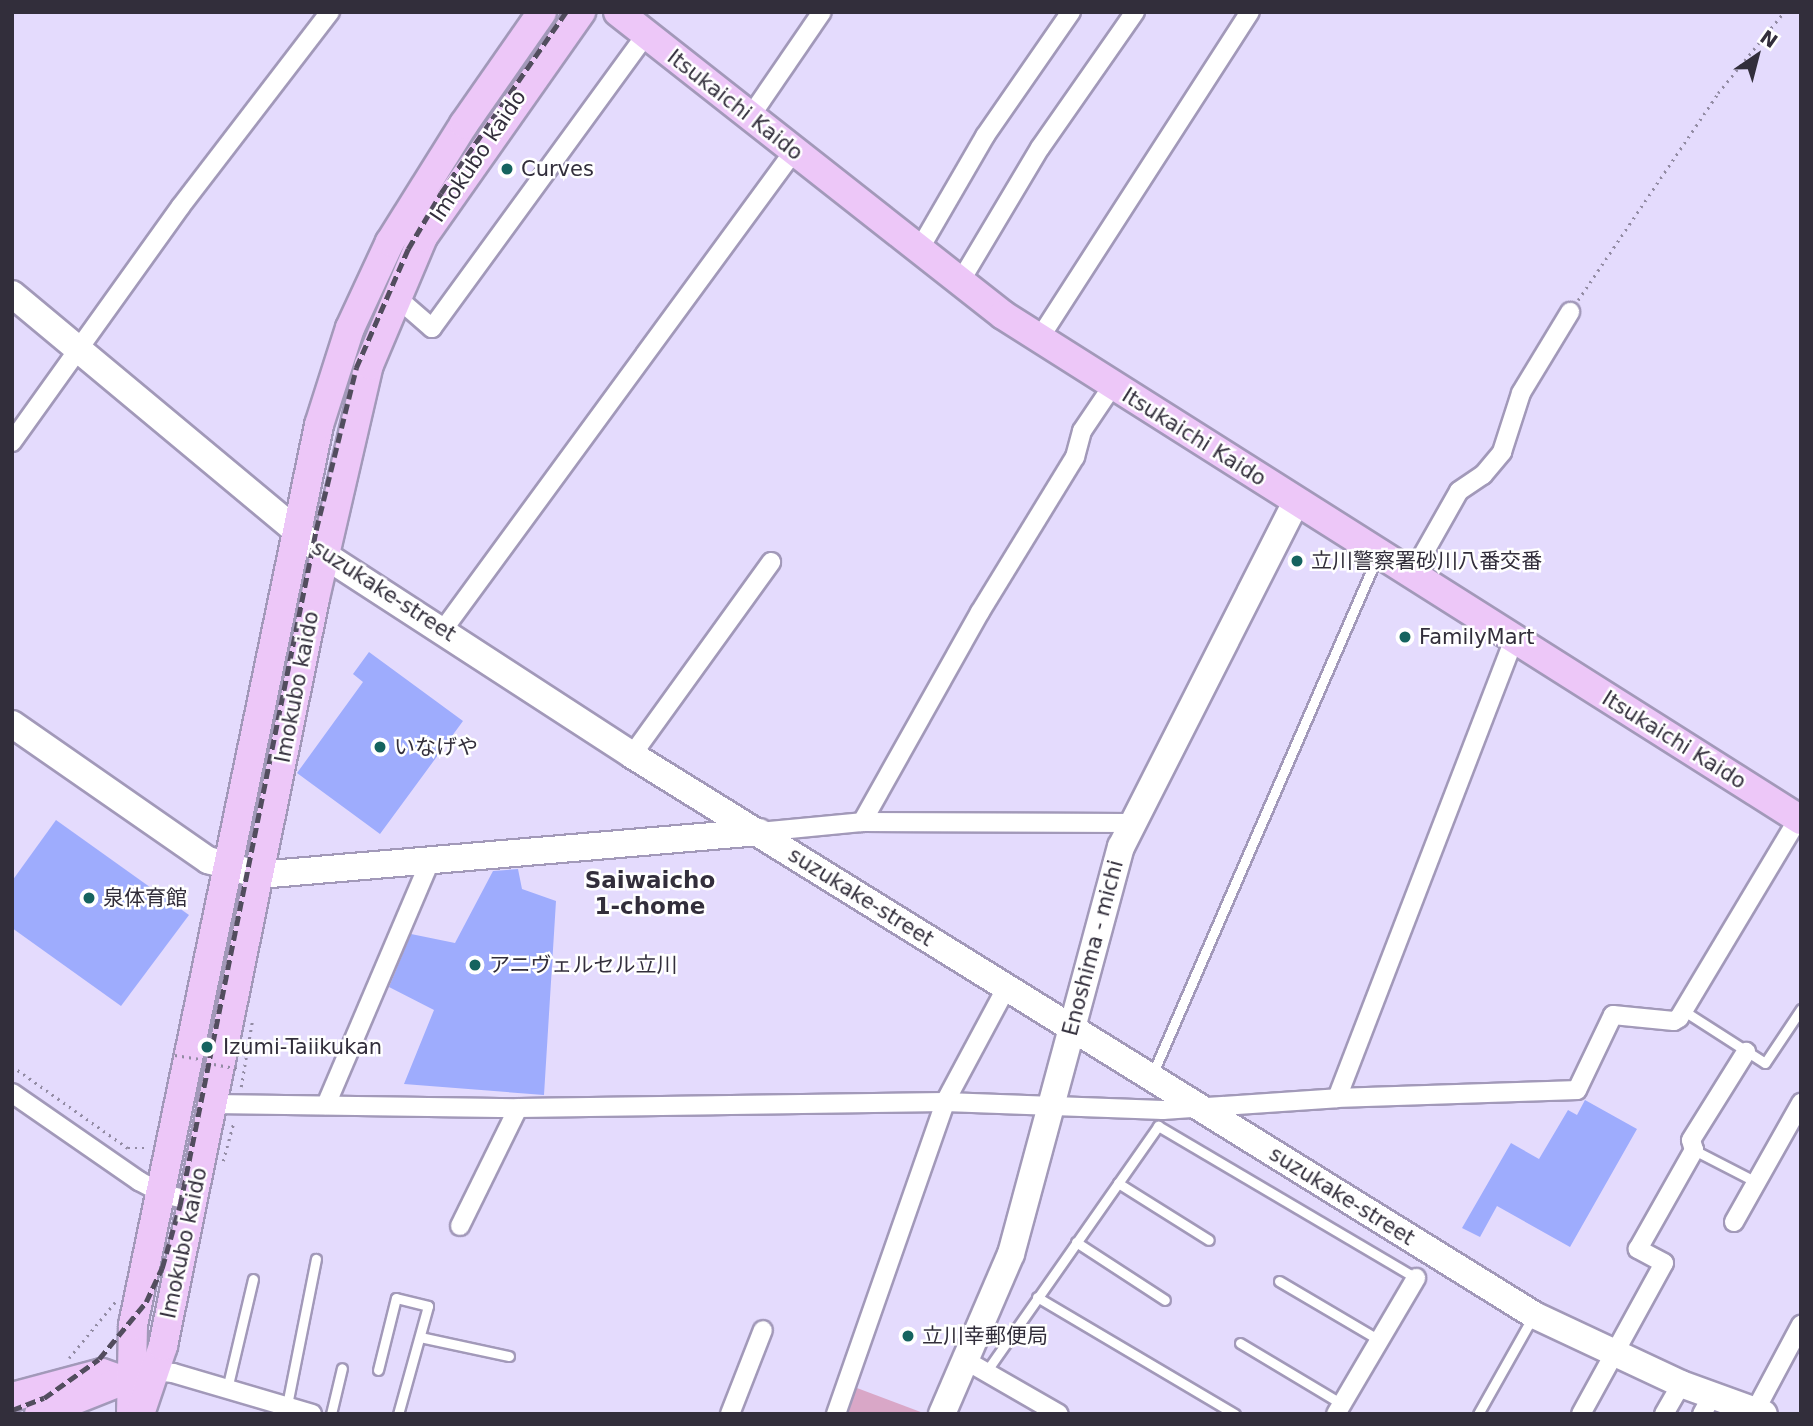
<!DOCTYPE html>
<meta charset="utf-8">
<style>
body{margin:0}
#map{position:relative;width:1813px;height:1426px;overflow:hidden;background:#e4dbfd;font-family:"DejaVu Sans","Noto Sans JP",sans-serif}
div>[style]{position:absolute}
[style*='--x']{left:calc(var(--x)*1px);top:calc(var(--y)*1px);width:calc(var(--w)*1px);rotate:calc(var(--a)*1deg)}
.green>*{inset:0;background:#d9a7c7}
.building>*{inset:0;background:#9eacfd}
.path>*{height:2.5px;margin-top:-1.25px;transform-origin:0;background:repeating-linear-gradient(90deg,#928ba3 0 2px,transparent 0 7px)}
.roads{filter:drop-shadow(2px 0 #a299b9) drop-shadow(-2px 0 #a299b9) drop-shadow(0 2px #a299b9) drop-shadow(0 -2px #a299b9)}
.lane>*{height:9px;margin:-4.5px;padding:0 4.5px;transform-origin:4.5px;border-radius:4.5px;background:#fff}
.street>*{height:18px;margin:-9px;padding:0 9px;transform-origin:9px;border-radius:9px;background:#fff}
.secondary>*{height:26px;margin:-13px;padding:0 13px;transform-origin:13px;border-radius:13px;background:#fff}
.primary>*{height:28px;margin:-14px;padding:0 14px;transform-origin:14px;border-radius:14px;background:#edc7f8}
.rail>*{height:4.5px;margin-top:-2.25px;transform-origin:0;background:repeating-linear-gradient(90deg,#524d5e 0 10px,transparent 0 15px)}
.path-bridge>*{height:2.5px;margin-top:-1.25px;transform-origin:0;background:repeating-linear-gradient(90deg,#928ba3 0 2px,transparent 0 7px)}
.dots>*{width:19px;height:19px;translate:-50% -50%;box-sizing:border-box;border:4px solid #fff;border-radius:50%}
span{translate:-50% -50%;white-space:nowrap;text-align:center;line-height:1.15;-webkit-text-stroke:5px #fff;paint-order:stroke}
.street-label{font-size:21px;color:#322e3b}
.poi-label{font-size:21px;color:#322e3b}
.left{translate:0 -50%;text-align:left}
.neighbourhood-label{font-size:23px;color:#322e3b;font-weight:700}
.frame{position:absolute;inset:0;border:14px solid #322e3b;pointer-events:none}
.north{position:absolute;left:1722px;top:21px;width:70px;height:70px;-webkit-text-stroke:5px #fff;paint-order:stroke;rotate:35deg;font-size:19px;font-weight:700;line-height:28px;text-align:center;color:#322e3b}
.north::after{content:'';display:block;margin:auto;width:24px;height:32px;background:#322e3b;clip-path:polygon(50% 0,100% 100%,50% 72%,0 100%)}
</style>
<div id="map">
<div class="green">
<i style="clip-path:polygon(849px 1385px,926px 1414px,840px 1414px)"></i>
</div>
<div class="building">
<i style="clip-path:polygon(369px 652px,463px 721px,380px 834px,297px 773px,363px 682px,353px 674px)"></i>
<i style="clip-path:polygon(56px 820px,189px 915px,121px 1006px,12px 928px,12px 881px)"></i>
<i style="clip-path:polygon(518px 869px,522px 889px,556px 901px,544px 1095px,404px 1084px,434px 1010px,389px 987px,411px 934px,455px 943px,493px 871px)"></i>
<i style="clip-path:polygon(1585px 1100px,1637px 1129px,1570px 1247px,1497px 1206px,1480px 1237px,1462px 1228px,1511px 1143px,1539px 1159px,1568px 1110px,1577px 1115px)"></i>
</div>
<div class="path">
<i style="--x:1578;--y:300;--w:250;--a:-55.9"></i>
<i style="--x:1718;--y:93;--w:104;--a:-50.8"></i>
<i style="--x:12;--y:1066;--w:142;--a:35.3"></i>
<i style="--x:128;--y:1148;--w:18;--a:0"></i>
<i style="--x:241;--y:1087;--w:66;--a:-80.4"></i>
<i style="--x:223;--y:1161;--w:41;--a:-74.6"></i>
<i style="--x:69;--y:1358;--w:74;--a:-50.5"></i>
</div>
<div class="roads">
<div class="lane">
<i style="--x:1684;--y:1011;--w:96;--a:32.7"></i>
<i style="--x:1765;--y:1063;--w:65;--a:-56.3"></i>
<i style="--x:1152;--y:1075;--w:567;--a:-66.51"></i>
<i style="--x:1694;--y:1150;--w:70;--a:27.3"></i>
<i style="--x:1118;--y:1183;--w:107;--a:32.1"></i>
<i style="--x:1076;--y:1242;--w:106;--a:33.1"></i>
<i style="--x:1279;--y:1281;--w:116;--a:30.5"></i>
<i style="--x:1037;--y:1297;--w:230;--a:30.6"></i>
<i style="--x:420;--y:1337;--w:91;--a:12.1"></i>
<i style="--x:1240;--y:1343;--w:119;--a:30.9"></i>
<i style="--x:988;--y:1369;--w:297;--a:-55"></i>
<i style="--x:1158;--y:1126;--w:299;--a:30.5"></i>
<i style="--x:378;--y:1370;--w:74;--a:-76"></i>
<i style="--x:396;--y:1298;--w:33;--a:14"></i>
<i style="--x:428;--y:1306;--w:112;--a:105.5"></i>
<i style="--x:227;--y:1389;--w:113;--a:-76.7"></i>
<i style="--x:287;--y:1405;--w:149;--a:-78.8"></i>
<i style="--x:331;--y:1414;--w:47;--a:-76.6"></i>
<i style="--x:1478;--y:1414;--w:110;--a:-60.6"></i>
</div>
<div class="street">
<i style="--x:750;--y:117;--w:127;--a:-55.6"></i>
<i style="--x:919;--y:250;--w:132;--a:-59.9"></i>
<i style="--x:985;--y:136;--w:151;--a:-55.3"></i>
<i style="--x:960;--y:282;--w:156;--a:-59.2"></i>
<i style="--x:1040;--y:148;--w:166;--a:-55.1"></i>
<i style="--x:395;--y:296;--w:49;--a:40.9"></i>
<i style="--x:432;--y:328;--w:363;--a:-53.9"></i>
<i style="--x:1039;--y:339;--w:389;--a:-57.2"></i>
<i style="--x:1113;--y:385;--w:55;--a:124"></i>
<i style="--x:1082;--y:431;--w:27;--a:105"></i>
<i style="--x:1075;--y:457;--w:182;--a:121.5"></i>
<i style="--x:980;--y:612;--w:241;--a:119.3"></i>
<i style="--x:862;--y:822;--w:268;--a:0.2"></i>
<i style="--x:12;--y:442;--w:290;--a:-54.4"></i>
<i style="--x:181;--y:206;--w:245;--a:-52.5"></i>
<i style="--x:1412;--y:574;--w:95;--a:-60.5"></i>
<i style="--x:1459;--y:491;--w:29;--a:-34"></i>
<i style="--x:1483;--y:475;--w:30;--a:-50"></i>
<i style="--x:1502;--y:452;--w:62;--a:-72.1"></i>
<i style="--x:1521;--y:393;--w:95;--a:-58.8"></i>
<i style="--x:443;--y:630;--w:594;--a:-53.77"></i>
<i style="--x:632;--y:755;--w:238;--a:-54.2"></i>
<i style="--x:759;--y:832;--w:103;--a:-5.5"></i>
<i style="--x:12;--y:1093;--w:155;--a:34.7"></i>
<i style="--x:139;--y:1181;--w:27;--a:28"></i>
<i style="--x:163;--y:1194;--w:31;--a:13"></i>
<i style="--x:1337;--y:1098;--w:240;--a:-1.9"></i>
<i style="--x:1577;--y:1090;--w:83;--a:-64.4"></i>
<i style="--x:1613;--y:1015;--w:61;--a:5.6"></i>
<i style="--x:1674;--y:1021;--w:6;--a:-31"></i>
<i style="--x:1679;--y:1018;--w:232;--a:-59.1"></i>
<i style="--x:213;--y:1104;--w:305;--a:0.8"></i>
<i style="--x:518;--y:1108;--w:427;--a:-0.8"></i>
<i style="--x:945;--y:1102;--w:218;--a:2.1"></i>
<i style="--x:1163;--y:1110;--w:174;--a:-3.9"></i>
<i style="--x:1337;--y:1098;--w:491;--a:-68.9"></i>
<i style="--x:326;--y:1105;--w:270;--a:-66.9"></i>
<i style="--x:1734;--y:1222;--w:137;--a:-60.6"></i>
<i style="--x:460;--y:1226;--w:131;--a:-63.8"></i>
<i style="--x:965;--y:1360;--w:108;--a:29.9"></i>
<i style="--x:154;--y:1371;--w:19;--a:6"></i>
<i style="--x:173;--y:1373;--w:145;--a:16.4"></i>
<i style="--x:1755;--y:1411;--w:98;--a:-61.9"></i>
<i style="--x:730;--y:1414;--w:90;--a:-68.6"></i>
<i style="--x:836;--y:1414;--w:330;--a:-70.7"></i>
<i style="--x:945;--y:1102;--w:129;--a:-61.8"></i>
<i style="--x:1336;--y:1414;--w:158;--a:-59.5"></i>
<i style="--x:1581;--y:1414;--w:172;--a:-61.2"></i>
<i style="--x:1664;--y:1263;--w:30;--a:-152"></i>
<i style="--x:1638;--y:1249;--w:114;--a:-60.5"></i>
<i style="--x:1694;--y:1150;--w:10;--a:-107"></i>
<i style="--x:1691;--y:1140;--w:104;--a:-58"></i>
<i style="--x:1664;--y:1414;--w:34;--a:-60"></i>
<i style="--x:1702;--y:1414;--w:21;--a:-61"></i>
</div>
<div class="secondary">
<i style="--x:12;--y:294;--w:409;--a:39.8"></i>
<i style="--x:326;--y:556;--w:365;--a:33"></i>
<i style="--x:632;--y:755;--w:1062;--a:31.83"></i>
<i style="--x:1534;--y:1315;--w:162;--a:25.1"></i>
<i style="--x:1681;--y:1384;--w:88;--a:19.9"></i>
<i style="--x:12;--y:724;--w:239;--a:34.8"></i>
<i style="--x:208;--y:860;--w:53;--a:16.4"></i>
<i style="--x:259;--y:875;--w:502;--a:-4.92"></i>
<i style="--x:942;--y:1414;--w:174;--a:-66.7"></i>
<i style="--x:1011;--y:1254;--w:422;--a:-74.9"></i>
<i style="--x:1121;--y:847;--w:387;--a:-63.1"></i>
</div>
<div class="primary">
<i style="--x:618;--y:12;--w:490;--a:38.2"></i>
<i style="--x:1003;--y:315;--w:944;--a:32.33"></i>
<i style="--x:12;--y:1397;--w:93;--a:-14.9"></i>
<i style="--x:102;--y:1373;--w:28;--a:19"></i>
<i style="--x:128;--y:1382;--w:18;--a:56"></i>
<i style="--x:39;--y:1414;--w:103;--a:-21.6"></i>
<i style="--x:131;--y:1414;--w:89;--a:-88.7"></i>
<i style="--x:133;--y:1325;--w:919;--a:-78.32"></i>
<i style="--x:319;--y:425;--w:102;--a:-72.3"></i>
<i style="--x:350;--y:328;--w:95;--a:-65.1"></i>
<i style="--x:390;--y:242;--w:139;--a:-57.9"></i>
<i style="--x:464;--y:124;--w:136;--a:-55.1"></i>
<i style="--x:140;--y:1414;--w:72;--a:-71.3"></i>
<i style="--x:163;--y:1346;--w:763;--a:-78.51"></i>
<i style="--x:315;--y:598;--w:239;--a:-77"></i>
<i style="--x:369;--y:365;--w:139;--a:-67.1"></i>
<i style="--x:423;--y:237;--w:275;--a:-54.9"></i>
</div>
</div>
<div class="rail">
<i style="--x:12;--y:1410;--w:34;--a:-21"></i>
<i style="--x:44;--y:1398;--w:67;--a:-35.3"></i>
<i style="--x:99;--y:1359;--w:74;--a:-50.5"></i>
<i style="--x:146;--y:1302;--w:38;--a:-65"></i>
<i style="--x:162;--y:1268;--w:66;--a:-74.1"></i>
<i style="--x:180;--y:1205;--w:689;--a:-78.61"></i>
<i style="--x:316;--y:530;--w:167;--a:-76.1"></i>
<i style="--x:356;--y:368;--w:130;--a:-66.4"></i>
<i style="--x:408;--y:249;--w:65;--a:-59.5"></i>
<i style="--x:441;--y:193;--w:220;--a:-55.4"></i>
</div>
<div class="path-bridge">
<i style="--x:175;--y:1055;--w:24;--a:9"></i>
<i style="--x:214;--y:1064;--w:25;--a:11"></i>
</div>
<div class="dots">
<i style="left:507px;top:169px;background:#15635f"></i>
<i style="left:1297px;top:561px;background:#15635f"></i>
<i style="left:1405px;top:637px;background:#15635f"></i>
<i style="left:380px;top:747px;background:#15635f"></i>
<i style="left:89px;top:898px;background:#15635f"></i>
<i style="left:475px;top:965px;background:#15635f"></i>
<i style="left:207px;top:1047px;background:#15635f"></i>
<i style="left:908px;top:1336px;background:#15635f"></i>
</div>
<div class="street-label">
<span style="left:735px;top:105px;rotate:38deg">Itsukaichi Kaido</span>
<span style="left:478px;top:156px;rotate:-56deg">Imokubo kaido</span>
<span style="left:1194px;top:437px;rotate:32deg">Itsukaichi Kaido</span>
<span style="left:384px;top:591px;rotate:33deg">suzukake-street</span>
<span style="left:297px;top:687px;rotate:-79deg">Imokubo kaido</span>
<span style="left:1674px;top:740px;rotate:32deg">Itsukaichi Kaido</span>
<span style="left:861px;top:897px;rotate:32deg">suzukake-street</span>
<span style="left:1093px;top:948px;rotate:-75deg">Enoshima - michi</span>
<span style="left:1342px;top:1196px;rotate:32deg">suzukake-street</span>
<span style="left:184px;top:1243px;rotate:-78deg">Imokubo kaido</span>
</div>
<div class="poi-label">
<span class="left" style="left:521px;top:169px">Curves</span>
<span class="left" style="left:1311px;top:561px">立川警察署砂川八番交番</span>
<span class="left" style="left:1419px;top:637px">FamilyMart</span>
<span class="left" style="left:394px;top:747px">いなげや</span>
<span class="left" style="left:103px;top:898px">泉体育館</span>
<span class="left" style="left:489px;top:965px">アニヴェルセル立川</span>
<span class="left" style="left:223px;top:1047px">Izumi-Taiikukan</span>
<span class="left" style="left:922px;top:1336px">立川幸郵便局</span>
</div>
<div class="neighbourhood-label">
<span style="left:650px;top:893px">Saiwaicho<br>1-chome</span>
</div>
<div class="frame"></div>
<div class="north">N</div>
</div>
